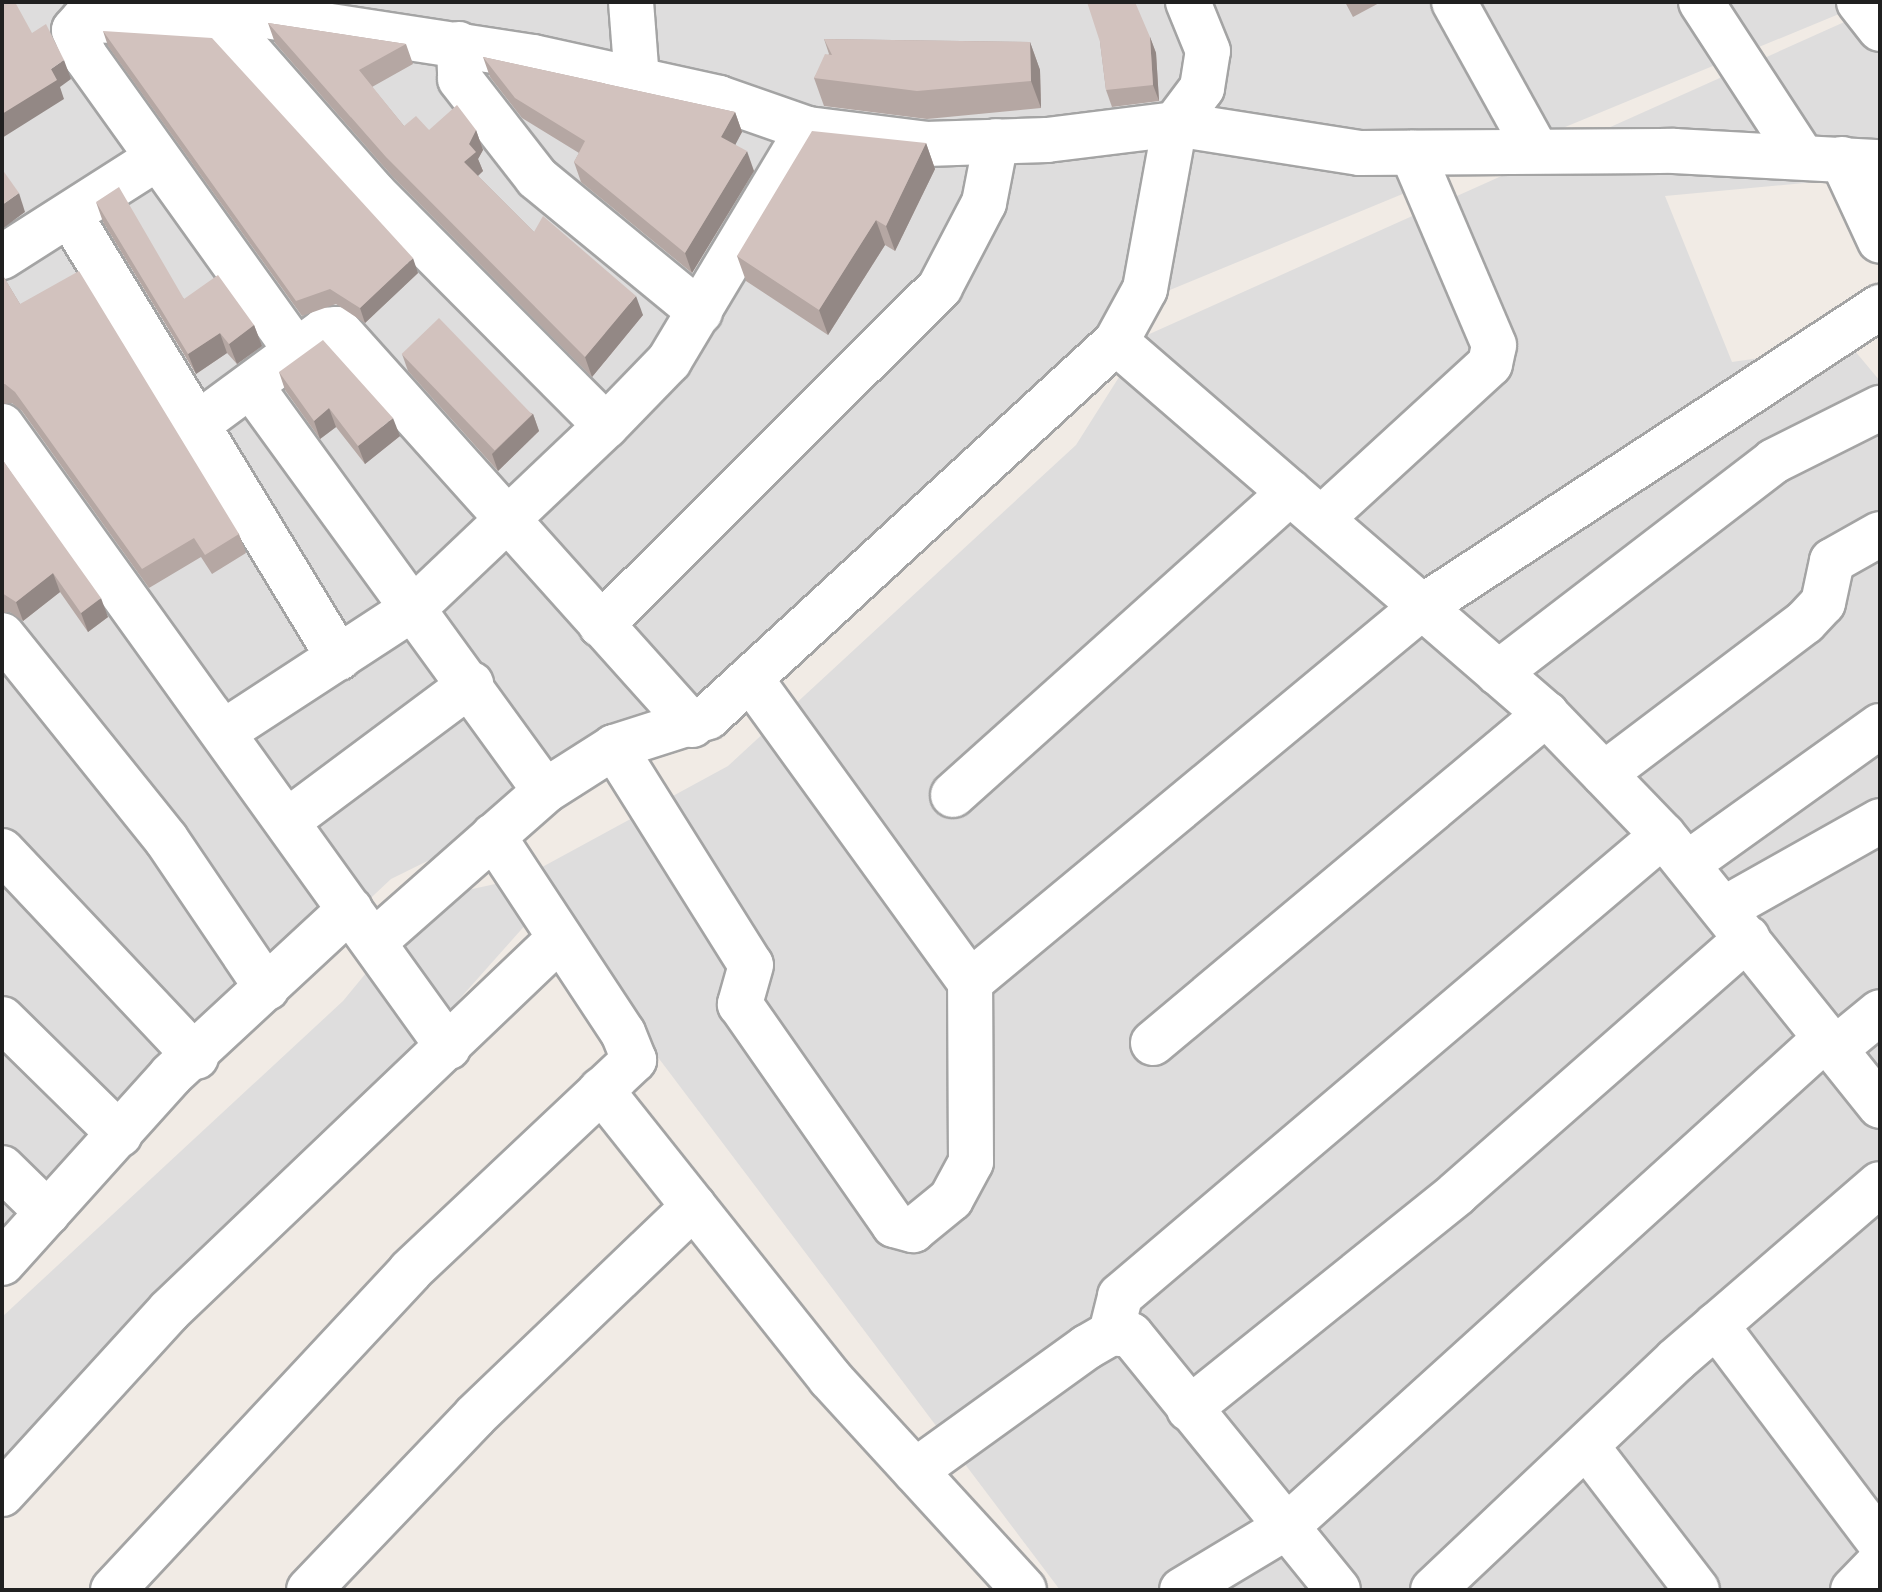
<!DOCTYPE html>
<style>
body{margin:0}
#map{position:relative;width:1882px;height:1592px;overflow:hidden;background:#f1ebe5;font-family:Montserrat,sans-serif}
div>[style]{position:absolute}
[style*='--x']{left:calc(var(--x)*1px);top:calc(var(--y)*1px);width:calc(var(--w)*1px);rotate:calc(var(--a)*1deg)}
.residential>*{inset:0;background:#dedddd}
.roads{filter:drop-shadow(2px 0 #a4a4a4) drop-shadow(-2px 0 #a4a4a4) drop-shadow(0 2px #a4a4a4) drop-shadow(0 -2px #a4a4a4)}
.minor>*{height:44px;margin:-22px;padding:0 22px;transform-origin:22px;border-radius:22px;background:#fff}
.wall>*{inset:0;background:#b5a7a3}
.shaded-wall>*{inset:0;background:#938885}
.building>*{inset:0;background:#d2c2be;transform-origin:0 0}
span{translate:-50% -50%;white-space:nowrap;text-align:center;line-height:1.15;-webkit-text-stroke:8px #fff;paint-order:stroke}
.frame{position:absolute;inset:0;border:4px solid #202020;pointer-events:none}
</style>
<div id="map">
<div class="residential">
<i style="clip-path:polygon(2px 2px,1868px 2px,1119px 311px,717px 718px,391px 879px,2px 1244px)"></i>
<i style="clip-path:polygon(1880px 6px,1880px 176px,1665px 196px,1732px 362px,1850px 345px,1880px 381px,1880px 1590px,1060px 1590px,543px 905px,16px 1498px,2px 1524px,2px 1317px,343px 1001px,427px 899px,522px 878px,728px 766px,1076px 445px,1145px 336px)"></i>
</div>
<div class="roads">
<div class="minor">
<i style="--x:174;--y:2;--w:363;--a:8.7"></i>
<i style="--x:533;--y:57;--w:190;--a:12.4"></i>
<i style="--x:719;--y:98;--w:94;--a:19.2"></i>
<i style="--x:808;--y:129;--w:119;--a:7.2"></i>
<i style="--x:926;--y:144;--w:121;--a:-1.9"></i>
<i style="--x:1047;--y:140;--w:129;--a:-7.1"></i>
<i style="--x:1175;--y:124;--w:187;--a:8.9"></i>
<i style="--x:1360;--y:153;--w:314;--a:-0.4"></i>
<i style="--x:1674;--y:151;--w:206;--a:3.1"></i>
<i style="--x:631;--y:2;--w:78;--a:85.6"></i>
<i style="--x:1454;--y:2;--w:169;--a:61"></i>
<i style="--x:1701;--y:2;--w:181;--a:56.9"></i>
<i style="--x:1859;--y:2;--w:34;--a:52"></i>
<i style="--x:459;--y:44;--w:35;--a:88"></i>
<i style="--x:460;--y:79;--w:125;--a:52.1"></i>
<i style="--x:537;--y:178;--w:211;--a:39.4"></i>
<i style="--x:1842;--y:159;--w:90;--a:65.1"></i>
<i style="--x:71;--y:217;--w:516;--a:58.71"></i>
<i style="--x:2;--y:257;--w:183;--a:-32.5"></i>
<i style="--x:1116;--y:342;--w:569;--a:40.86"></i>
<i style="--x:1546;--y:714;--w:168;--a:46"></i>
<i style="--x:1663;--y:835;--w:347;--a:51.3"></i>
<i style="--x:297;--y:352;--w:364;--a:-125.6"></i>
<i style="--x:85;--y:56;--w:28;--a:-113"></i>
<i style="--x:74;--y:30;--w:13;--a:-48"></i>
<i style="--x:83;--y:20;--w:133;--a:1.7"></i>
<i style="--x:216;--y:24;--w:19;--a:28"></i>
<i style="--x:233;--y:33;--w:215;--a:48.6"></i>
<i style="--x:375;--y:194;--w:327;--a:45.1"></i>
<i style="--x:251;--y:386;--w:500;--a:54.02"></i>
<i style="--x:2;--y:426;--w:765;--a:54.31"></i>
<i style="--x:195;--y:426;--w:162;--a:-36.4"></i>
<i style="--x:325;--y:330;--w:12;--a:-5"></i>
<i style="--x:337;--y:329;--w:532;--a:48.12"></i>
<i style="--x:1321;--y:519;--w:229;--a:-42.5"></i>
<i style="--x:1490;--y:364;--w:19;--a:-78"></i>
<i style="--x:1494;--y:345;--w:209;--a:-113.1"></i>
<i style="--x:601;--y:625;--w:479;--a:-44.9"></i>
<i style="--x:940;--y:287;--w:95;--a:-62.4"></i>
<i style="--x:984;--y:203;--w:63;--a:-79"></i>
<i style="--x:2;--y:635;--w:262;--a:51.2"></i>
<i style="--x:166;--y:839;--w:180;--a:55.9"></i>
<i style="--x:1498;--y:673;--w:348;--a:-37.5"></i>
<i style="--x:1774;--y:461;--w:119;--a:-26.6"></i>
<i style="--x:225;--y:731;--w:227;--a:-33.1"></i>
<i style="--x:415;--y:607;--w:263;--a:-43.5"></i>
<i style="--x:606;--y:426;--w:91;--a:-45.9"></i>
<i style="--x:669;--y:361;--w:270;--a:-59.1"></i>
<i style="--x:614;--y:747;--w:257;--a:57.9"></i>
<i style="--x:751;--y:965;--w:41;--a:105.8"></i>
<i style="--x:740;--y:1004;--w:269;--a:55.1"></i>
<i style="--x:894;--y:1225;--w:20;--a:15"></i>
<i style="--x:913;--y:1230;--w:49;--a:-39.2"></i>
<i style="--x:951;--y:1199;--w:42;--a:-61.6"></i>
<i style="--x:971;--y:1162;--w:180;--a:-90.3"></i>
<i style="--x:970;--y:982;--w:375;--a:-125.9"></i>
<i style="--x:1604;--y:774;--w:252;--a:-37.1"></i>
<i style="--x:1805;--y:622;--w:26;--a:-47"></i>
<i style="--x:1823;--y:603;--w:43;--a:-77.9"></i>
<i style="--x:1832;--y:561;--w:55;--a:-29.4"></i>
<i style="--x:953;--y:795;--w:453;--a:-41.9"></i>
<i style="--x:290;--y:819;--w:226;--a:-36.7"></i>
<i style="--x:2;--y:851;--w:283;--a:46.7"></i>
<i style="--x:1687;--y:864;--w:237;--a:-35.6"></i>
<i style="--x:1724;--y:909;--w:179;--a:-29.4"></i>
<i style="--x:375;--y:941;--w:227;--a:-41.4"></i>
<i style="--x:545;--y:791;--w:82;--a:-32.5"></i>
<i style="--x:614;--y:747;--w:99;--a:-17.7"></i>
<i style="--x:708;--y:717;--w:554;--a:-42.59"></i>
<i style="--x:1116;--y:342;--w:60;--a:-61.3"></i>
<i style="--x:1145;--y:289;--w:168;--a:-79.7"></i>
<i style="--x:1175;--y:124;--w:45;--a:-53.1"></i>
<i style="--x:1202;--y:88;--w:37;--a:-81"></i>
<i style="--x:1208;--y:51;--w:53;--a:-112.2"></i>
<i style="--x:970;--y:982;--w:587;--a:-39.68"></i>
<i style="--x:1422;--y:607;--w:548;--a:-33.23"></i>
<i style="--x:2;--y:1019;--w:165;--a:44.5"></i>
<i style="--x:1153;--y:1043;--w:513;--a:-39.93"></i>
<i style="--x:1835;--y:1049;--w:58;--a:-39.4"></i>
<i style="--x:601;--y:1090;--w:368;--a:51.5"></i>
<i style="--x:830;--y:1378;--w:287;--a:47.5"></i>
<i style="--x:2;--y:1168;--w:64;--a:44.4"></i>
<i style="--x:2;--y:1263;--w:253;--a:-48"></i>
<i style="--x:171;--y:1075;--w:244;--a:-42.8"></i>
<i style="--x:1716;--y:1325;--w:273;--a:53"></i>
<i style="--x:1111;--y:1333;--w:38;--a:-76"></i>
<i style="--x:1120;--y:1296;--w:712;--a:-40.33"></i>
<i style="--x:1189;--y:1409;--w:343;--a:-38.8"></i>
<i style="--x:1456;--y:1194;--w:388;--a:-41.3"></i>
<i style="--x:1588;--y:1448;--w:179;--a:52.5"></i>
<i style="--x:915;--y:1471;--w:212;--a:-35.8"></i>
<i style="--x:1087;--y:1347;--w:28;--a:-30"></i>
<i style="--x:1111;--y:1333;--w:20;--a:6"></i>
<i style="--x:1131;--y:1335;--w:328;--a:50.9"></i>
<i style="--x:2;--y:1494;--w:248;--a:-47.6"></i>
<i style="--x:169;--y:1311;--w:539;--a:-43.65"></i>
<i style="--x:113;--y:1590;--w:436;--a:-47"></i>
<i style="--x:410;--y:1271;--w:308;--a:-43.3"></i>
<i style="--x:634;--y:1060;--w:29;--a:-112"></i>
<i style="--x:623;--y:1033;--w:236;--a:-123.4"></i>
<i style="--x:309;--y:1590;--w:240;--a:-46.3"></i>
<i style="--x:475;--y:1416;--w:303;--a:-43.8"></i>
<i style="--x:1182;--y:1590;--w:120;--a:-31"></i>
<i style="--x:1285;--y:1528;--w:730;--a:-42.17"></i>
<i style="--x:1433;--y:1590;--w:335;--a:-43.4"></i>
<i style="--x:1676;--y:1360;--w:269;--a:-40.8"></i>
<i style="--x:1853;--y:1590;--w:39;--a:-46"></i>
</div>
</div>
<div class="wall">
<i style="clip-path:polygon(1345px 2px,1381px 2px,1353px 17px)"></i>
<i style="clip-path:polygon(268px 23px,406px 44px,413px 64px,372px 87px,404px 126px,429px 130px,476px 130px,483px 150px,478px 159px,483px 171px,478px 176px,534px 232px,643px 315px,592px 377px,393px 177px,275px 43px)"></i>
<i style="clip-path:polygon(103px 31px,418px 273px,365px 323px,336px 304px,302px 316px,108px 46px)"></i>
<i style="clip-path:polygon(1150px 37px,1156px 53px,1159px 101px,1112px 107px,1106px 90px,1100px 42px)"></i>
<i style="clip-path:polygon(824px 39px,1030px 42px,1040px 70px,1041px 108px,927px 119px,824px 106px,814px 78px,829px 54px)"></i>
<i style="clip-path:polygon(483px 57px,735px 112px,742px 132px,735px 144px,754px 171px,692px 273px,581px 182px,574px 162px,579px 153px,522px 118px,490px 77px)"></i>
<i style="clip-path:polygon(926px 143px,935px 169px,895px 251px,885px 245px,828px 335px,746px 281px,737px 256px)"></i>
<i style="clip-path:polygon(96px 202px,184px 299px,254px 325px,262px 346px,237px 364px,227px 353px,196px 374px,103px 222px)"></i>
<i style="clip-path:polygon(2px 274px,20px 304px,239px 534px,246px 553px,212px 574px,201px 557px,149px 588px,22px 411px,12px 403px,2px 404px)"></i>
<i style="clip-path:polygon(402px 354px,533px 414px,539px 431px,498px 471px,408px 371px)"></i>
<i style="clip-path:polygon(279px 372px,400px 436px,365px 464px,336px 427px,320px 439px,285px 390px)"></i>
<i style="clip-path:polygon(2px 459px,108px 617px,88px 632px,60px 592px,23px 621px,10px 612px,2px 613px)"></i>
</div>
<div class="shaded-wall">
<i style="clip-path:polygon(1150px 37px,1156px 53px,1159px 101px,1153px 85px)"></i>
<i style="clip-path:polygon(1030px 42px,1040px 70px,1041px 108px,1031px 81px)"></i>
<i style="clip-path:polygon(64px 60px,71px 79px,60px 87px,64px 99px,2px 138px,2px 114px,51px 69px)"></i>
<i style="clip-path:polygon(735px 112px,742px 132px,729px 157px,721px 137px)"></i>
<i style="clip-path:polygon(476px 130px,483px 150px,478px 159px,483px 171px,471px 182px,464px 162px,469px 144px)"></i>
<i style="clip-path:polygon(926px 143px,935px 169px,895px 251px,886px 226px)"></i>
<i style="clip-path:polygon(747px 151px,754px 171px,692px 273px,685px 253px)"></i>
<i style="clip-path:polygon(19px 193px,25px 212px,2px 229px,2px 205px)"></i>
<i style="clip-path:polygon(876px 220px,885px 245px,828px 335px,819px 310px)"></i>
<i style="clip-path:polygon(413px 258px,418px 273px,365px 323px,360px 308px)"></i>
<i style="clip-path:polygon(636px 296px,643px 315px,592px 377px,585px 357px)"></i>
<i style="clip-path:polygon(254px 325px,262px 346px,237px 364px,229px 344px)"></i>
<i style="clip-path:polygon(220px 333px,227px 353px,196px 374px,188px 354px)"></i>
<i style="clip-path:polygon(329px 408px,336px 427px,320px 439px,314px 421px)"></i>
<i style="clip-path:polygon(533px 414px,539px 431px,498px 471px,492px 454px)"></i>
<i style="clip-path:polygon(393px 418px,400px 436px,365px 464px,358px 446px)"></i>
<i style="clip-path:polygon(53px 573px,60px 592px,23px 621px,16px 602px)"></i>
<i style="clip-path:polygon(101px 598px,108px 617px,88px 632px,81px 613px)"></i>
</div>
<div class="building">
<i style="clip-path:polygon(2px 2px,15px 2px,32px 33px,46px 24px,64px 60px,51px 69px,57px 80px,2px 114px)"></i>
<i style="clip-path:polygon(1087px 2px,1135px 2px,1150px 37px,1153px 85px,1106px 90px,1100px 42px)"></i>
<i style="clip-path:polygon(268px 23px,406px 44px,359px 70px,404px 126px,416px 116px,429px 130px,457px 105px,476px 130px,469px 144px,476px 152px,464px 162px,534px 232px,543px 216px,636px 296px,585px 357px,386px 157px)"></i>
<i style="clip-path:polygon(103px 31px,212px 38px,413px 258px,360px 308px,330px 289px,296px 301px)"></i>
<i style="clip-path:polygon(824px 39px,1030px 42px,1031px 81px,917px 91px,814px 78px,825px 54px,832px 55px)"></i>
<i style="clip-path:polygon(483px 57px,735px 112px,721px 137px,747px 151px,685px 253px,574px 162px,585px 141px,515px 98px)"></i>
<i style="clip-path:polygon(812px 131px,926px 143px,886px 226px,876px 220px,819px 310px,737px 256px)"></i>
<i style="clip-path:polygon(2px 169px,19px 193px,2px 205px)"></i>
<i style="clip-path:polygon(119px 187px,184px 299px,218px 275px,254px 325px,229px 344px,220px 333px,188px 354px,96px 202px)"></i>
<i style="clip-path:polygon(79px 271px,239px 534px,205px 555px,194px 538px,142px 569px,15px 392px,5px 384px,2px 384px,2px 274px,20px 304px)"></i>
<i style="left:439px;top:318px;width:134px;height:52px;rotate:46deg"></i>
<i style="clip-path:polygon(323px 340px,393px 418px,358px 446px,329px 408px,314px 421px,279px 372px)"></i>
<i style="clip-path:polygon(2px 459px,101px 598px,81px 613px,53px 573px,16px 602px,2px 593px)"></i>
</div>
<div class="frame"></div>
</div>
